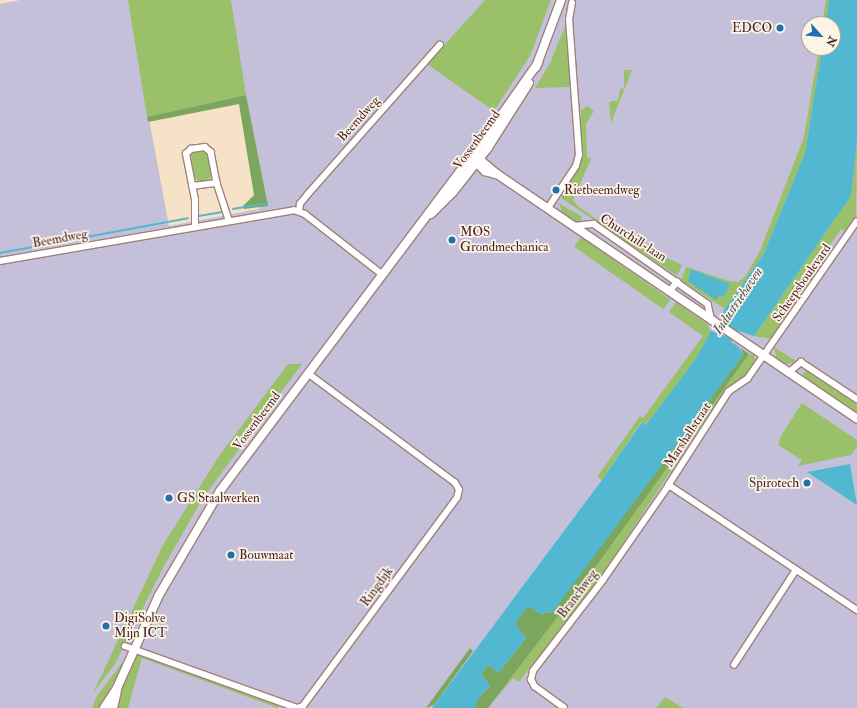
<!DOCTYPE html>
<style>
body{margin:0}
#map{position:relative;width:857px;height:708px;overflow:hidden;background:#f5e2c7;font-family:"IM FELL Double Pica",serif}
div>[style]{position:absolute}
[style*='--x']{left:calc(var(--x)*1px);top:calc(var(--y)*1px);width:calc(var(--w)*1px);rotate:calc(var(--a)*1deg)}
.industrial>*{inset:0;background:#c5c0da}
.green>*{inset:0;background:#9bc06a;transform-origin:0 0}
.forest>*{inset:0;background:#7ca65e}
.water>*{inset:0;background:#52b7d0}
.stream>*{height:2px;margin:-1px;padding:0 1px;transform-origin:1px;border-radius:1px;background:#52b7d0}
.roads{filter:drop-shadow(1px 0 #a08079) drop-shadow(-1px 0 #a08079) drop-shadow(0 1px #a08079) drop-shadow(0 -1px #a08079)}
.street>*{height:5.5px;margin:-2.75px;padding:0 2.75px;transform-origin:2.75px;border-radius:2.75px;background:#fff}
.secondary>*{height:8px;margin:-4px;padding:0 4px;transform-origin:4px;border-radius:4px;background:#fff}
.dots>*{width:11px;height:11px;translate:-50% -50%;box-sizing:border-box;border:2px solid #fcf5e5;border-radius:50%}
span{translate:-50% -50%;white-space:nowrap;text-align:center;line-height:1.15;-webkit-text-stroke:3.5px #fcf5e5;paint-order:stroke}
.poi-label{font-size:13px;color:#4a1f2b}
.right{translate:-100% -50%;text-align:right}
.left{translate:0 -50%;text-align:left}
.street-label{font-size:13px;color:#4a1f2b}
.water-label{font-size:14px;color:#4d5465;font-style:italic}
.north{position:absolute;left:801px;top:16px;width:40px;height:40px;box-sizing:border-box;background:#fcf5e5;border:1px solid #b59f9b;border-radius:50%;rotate:117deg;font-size:11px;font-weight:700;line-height:16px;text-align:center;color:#4a1f2b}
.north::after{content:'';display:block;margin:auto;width:14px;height:18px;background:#1f6fb2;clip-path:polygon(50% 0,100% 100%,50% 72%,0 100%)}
</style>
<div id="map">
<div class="industrial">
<i style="clip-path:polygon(evenodd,20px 0,838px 0,857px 149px,857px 708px,0 708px,0 4px,20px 0,809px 24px,833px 24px,833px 48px,809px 48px,809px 24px,20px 0,242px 100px,259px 209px,169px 226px,149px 119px,242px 100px)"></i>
</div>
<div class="green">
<i style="clip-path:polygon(128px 0,231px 0,246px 95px,147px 117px)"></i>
<i style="clip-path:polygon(485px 0,551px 0,530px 56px,494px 111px,427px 64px)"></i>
<i style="clip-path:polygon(826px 0,829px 0,826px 24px,822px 24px)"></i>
<i style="clip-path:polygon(566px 24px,570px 87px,535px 88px,550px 63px)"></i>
<i style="clip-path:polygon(819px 48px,822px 48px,805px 153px,764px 253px,725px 309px,681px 280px,686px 267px,729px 281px,738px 282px,745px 277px,760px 251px,804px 137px)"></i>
<i style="clip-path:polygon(624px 70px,632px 70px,611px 123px,609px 102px,618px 100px,620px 89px,624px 88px)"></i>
<i style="clip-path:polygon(588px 106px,594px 111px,586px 124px,587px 157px,591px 159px,573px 200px,578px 206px,617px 234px,682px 265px,677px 276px,561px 198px,581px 163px,581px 110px)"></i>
<i style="clip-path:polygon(857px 142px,856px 218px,846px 233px,841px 229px,823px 255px,828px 259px,809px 286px,804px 283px,786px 309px,791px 312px,772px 339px,754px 336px,851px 196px)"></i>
<i style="clip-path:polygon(203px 149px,208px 152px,212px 176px,209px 180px,200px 182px,194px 178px,191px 155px,194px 150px)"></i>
<i style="clip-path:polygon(559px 203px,581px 216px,582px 221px,575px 222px,562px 212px)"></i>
<i style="left:581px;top:237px;width:109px;height:12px;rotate:35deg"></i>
<i style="clip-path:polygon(676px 302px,706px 323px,711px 331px,695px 360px,647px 424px,641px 422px,602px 480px,597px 477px,640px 416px,643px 418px,703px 336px,669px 312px)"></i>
<i style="clip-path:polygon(774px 347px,796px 361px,796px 362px,782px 365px,777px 361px)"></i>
<i style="clip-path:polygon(749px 354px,754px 355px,755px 360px,748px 374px,722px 394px,600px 578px,519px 682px,513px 678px,488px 708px,592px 572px)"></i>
<i style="clip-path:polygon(288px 364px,302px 364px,203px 498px,164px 566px,115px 664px,93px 693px,163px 545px,219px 456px)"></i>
<i style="clip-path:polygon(805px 370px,857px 404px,857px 415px,802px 378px)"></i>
<i style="clip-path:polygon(802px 403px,857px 440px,857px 446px,851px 455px,798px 466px,802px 460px,778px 445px,782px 434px)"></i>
<i style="clip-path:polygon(137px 653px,279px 703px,278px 708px,142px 658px,128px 708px,115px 708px,120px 688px)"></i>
<i style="clip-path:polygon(127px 656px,100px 708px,92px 708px,97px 696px)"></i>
<i style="clip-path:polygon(665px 697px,683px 708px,656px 708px)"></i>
</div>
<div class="forest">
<i style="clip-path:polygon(246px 95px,268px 206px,244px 209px,243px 206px,254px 195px,239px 104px,148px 122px,147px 117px)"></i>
<i style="clip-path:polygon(741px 348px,749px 354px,592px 572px,488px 708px,475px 708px,477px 700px,490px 686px,481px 674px,489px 665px,497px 672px,500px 671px,526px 638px,515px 624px,528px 605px,542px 615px,546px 611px,550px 613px,743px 355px)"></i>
<i style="clip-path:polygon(470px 648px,473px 651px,434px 705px,426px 708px)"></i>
</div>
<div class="water">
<i style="clip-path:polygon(829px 0,857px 0,857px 142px,851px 196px,754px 336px,739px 331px,731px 342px,739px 347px,743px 355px,552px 613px,546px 611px,542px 615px,528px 606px,515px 624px,526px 638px,500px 671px,497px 672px,489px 665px,481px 674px,490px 686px,477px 700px,477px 705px,475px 708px,432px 708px,602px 480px,642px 422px,646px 425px,695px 360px,711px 331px,725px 336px,731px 327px,724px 322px,721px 315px,764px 253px,805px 153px,822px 48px,833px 48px,833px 24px,826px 24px)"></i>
<i style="clip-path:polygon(691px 269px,730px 284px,724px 297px,719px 295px,716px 300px,688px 281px)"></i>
<i style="clip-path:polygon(850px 464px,857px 505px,807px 472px)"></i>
</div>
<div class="stream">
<i style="--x:233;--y:209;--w:35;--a:-10"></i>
<i style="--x:199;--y:216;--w:22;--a:-10"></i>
<i style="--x:0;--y:253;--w:191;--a:-10.5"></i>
</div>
<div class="roads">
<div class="street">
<i style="--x:192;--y:186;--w:25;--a:-7"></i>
<i style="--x:548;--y:208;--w:50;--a:-56.3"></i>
<i style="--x:576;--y:166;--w:11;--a:-75"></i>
<i style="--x:579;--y:155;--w:135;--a:-94.2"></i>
<i style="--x:569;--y:20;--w:17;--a:-80"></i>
<i style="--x:299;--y:211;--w:7;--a:-82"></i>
<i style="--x:300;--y:204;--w:13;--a:-51"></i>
<i style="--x:308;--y:194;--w:199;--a:-48.5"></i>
<i style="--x:857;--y:222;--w:191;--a:124.8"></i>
<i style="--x:748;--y:379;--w:23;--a:146"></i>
<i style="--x:729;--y:392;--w:111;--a:122.8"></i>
<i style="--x:669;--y:485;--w:226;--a:33.6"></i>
<i style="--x:195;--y:225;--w:25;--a:-90"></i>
<i style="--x:195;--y:200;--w:47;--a:-101.1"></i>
<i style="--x:186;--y:154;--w:7;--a:-45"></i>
<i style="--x:191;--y:149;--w:14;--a:-8"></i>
<i style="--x:205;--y:147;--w:8;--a:40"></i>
<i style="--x:211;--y:152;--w:32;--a:79"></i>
<i style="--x:217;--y:183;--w:38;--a:72"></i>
<i style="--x:574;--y:226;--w:20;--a:-6"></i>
<i style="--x:594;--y:224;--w:139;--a:35.1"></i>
<i style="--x:708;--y:304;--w:17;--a:77"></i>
<i style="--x:0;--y:261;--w:298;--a:-9.8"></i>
<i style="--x:294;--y:210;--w:12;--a:20"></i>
<i style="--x:305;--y:214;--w:99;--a:38"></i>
<i style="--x:669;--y:292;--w:13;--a:-51"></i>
<i style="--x:788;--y:373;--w:17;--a:-40"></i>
<i style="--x:801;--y:362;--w:67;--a:33.5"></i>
<i style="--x:125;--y:646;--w:183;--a:19.8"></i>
<i style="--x:297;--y:708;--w:6;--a:-18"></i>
<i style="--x:303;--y:706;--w:259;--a:-53.5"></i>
<i style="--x:457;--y:498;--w:8;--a:-76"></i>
<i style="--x:459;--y:490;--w:8;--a:-120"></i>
<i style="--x:455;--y:483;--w:183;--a:-143.4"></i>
<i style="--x:734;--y:665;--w:113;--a:-56.9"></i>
<i style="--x:564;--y:708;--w:36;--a:-144"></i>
<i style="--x:535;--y:687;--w:8;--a:-120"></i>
<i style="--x:531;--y:680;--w:9;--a:-77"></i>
<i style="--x:533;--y:671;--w:115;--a:-52.4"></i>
<i style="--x:603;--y:580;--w:116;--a:-55.2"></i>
</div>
<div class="secondary">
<i style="--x:536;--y:67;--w:72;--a:-69.5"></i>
<i style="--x:471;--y:156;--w:9;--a:21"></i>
<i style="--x:479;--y:159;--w:23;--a:40"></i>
<i style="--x:497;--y:174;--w:435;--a:34.2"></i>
<i style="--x:474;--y:160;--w:16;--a:45"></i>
<i style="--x:485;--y:171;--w:10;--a:17"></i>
<i style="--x:431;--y:214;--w:31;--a:-45"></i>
<i style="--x:453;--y:192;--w:55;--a:-51.7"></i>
<i style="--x:487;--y:149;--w:78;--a:-57.5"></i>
<i style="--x:104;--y:708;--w:24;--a:-57"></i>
<i style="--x:117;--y:688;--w:102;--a:-65.7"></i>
<i style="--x:159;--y:595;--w:121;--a:-59.6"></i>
<i style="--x:220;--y:491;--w:434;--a:-53.1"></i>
<i style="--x:481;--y:144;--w:99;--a:-54.9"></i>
<i style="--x:113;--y:708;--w:17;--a:-77"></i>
</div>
</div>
<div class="dots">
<i style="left:780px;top:28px;background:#1f6fb2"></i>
<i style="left:556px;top:190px;background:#1f6fb2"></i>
<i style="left:452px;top:240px;background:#1f6fb2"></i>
<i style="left:807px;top:483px;background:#1f6fb2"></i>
<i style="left:169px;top:498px;background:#1f6fb2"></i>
<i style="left:231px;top:555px;background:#1f6fb2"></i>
<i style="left:106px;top:626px;background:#1f6fb2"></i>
</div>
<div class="poi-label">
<span class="right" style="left:772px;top:28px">EDCO</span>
<span class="left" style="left:564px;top:190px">Rietbeemdweg</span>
<span class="left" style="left:460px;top:240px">MOS<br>Grondmechanica</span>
<span class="right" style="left:799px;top:483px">Spirotech</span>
<span class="left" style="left:177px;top:498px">GS Staalwerken</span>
<span class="left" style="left:239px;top:555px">Bouwmaat</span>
<span class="left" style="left:114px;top:626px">DigiSolve<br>Mijn ICT</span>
</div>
<div class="street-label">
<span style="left:359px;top:119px;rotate:-48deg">Beemdweg</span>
<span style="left:477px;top:140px;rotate:-54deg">Vossenbeemd</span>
<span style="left:633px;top:238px;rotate:33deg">Churchill-laan</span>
<span style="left:60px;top:239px;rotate:-10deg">Beemdweg</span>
<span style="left:802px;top:283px;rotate:-55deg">Scheepsboulevard</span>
<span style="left:257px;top:421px;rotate:-53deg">Vossenbeemd</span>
<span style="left:688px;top:435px;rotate:-57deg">Marshallstraat</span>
<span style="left:377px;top:587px;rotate:-54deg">Ringdijk</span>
<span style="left:578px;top:594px;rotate:-53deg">Branchweg</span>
</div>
<div class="water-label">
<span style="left:738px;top:301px;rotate:-56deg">Industriehaven</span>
</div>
<div class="north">N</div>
</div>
